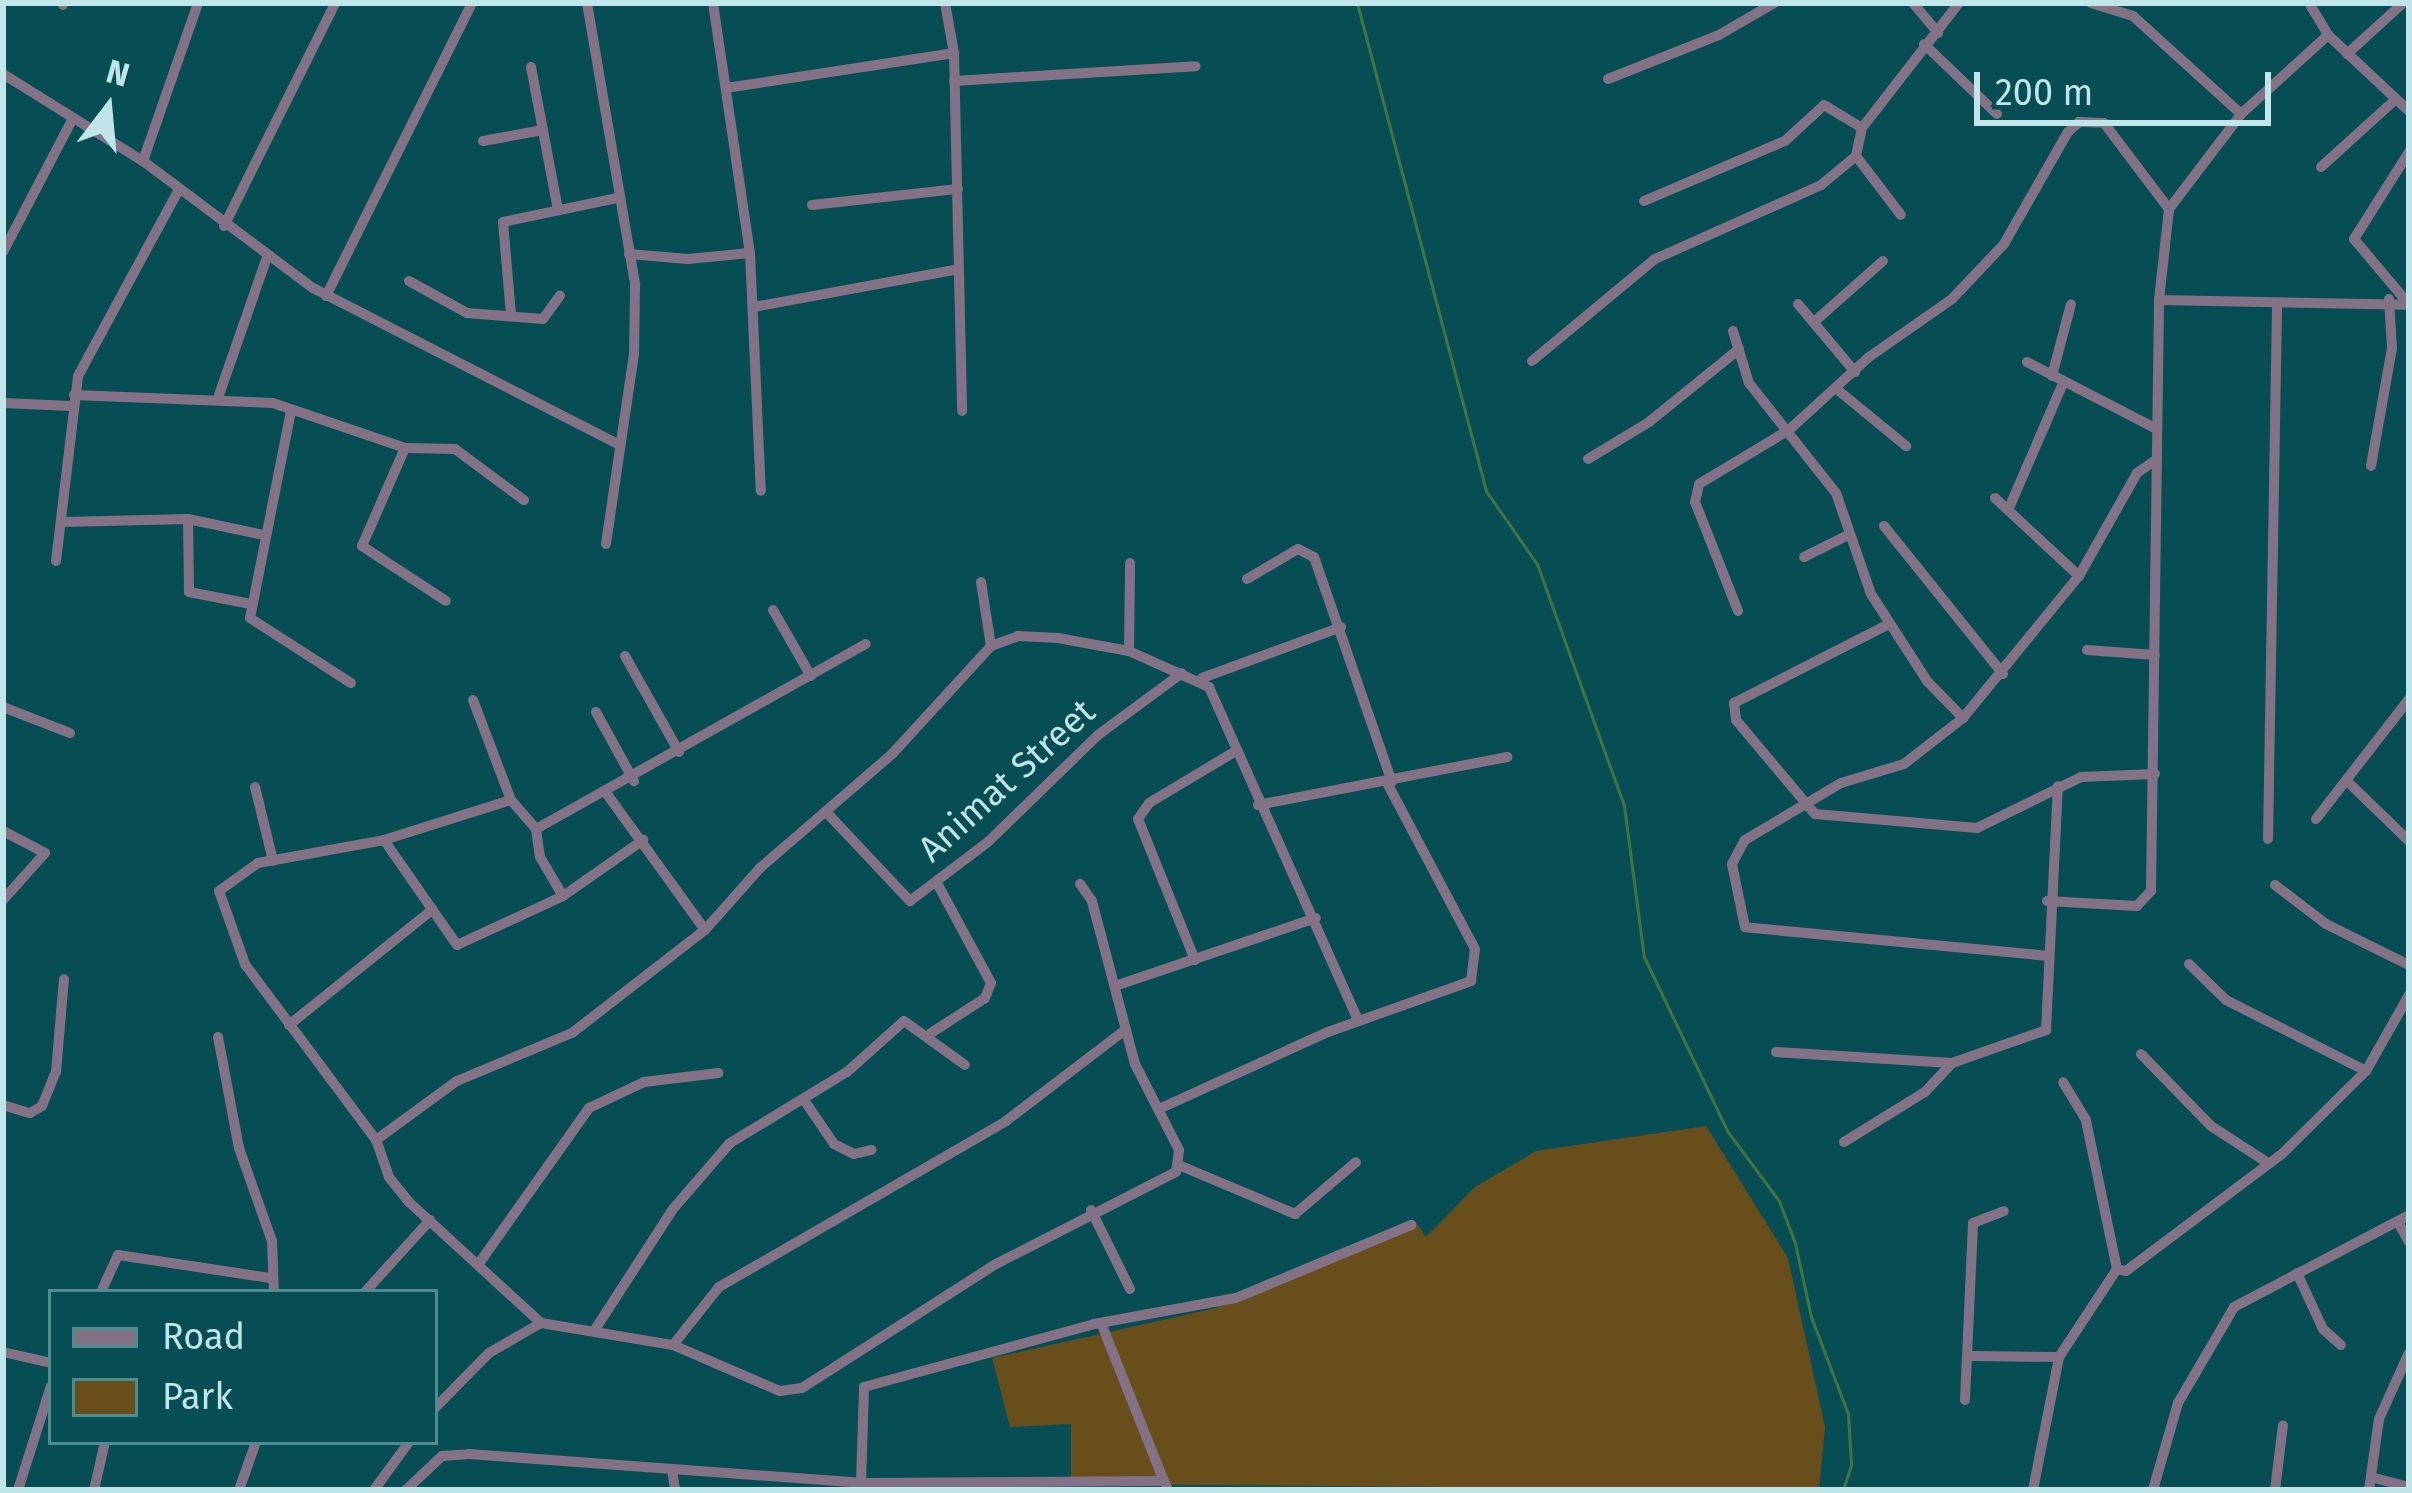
<!DOCTYPE html>
<style>
body{margin:0}
#map{position:relative;width:2412px;height:1493px;overflow:hidden;background:#064e53;font-family:"Fira Sans",sans-serif}
div>[style]{position:absolute}
[style*='--x']{left:calc(var(--x)*1px);top:calc(var(--y)*1px);width:calc(var(--w)*1px);rotate:calc(var(--a)*1deg)}
.green>*{inset:0;background:#674e1b}
.stream>*{height:3px;margin:-1.5px;padding:0 1.5px;transform-origin:1.5px;border-radius:1.5px;background:#427440}
.minor>*{height:10px;margin:-5px;padding:0 5px;transform-origin:5px;border-radius:5px;background:#837285}
span{translate:-50% -50%;white-space:nowrap;text-align:center;line-height:1.15;-webkit-text-stroke:9px #064e53;paint-order:stroke}
.street-label{font-size:36px;color:#c0e6ea}
.frame{position:absolute;inset:0;border:6px solid #c0e6ea;pointer-events:none}
.legend{position:absolute;left:48px;top:1289px;width:390px;height:156px;box-sizing:border-box;background:#064e53;border:3px solid #508b8f;margin:0;padding:15px 21px;list-style:none;font-size:36px;color:#c0e6ea}
.legend li{display:flex;align-items:center;gap:24px;height:60px}
.legend b{width:60px;border:3px solid #508b8f}
.north{position:absolute;left:48px;top:48px;width:120px;height:120px;-webkit-text-stroke:9px #064e53;paint-order:stroke;rotate:16deg;font-size:33px;font-weight:700;line-height:48px;text-align:center;color:#c0e6ea}
.north::after{content:'';display:block;margin:auto;width:42px;height:54px;background:#c0e6ea;clip-path:polygon(50% 0,100% 100%,50% 72%,0 100%)}
.scale{position:absolute;left:1974px;top:72px;width:297px;height:54px;box-sizing:border-box;border:6px solid #c0e6ea;border-top:0;padding-left:15px;font-size:36px;line-height:42px;white-space:nowrap;color:#c0e6ea;-webkit-text-stroke:9px #064e53;paint-order:stroke}
</style>
<div id="map">
<div class="green">
<i style="clip-path:polygon(1706px 1126px,1788px 1258px,1825px 1427px,1819px 1490px,1071px 1484px,1071px 1424px,1010px 1427px,992px 1358px,1216px 1308px,1415px 1221px,1426px 1237px,1475px 1187px,1536px 1151px)"></i>
</div>
<div class="stream">
<i style="--x:1357;--y:3;--w:505;--a:75.19"></i>
<i style="--x:1486;--y:491;--w:89;--a:55.1"></i>
<i style="--x:1537;--y:564;--w:257;--a:70.2"></i>
<i style="--x:1624;--y:806;--w:152;--a:82.5"></i>
<i style="--x:1644;--y:957;--w:194;--a:64.4"></i>
<i style="--x:1728;--y:1132;--w:86;--a:53.5"></i>
<i style="--x:1779;--y:1201;--w:45;--a:69.1"></i>
<i style="--x:1795;--y:1243;--w:76;--a:77.8"></i>
<i style="--x:1811;--y:1317;--w:104;--a:69.1"></i>
<i style="--x:1848;--y:1414;--w:51;--a:86.6"></i>
<i style="--x:1851;--y:1465;--w:26;--a:108"></i>
</div>
<div class="minor">
<i style="--x:587;--y:3;--w:286;--a:80.3"></i>
<i style="--x:635;--y:285;--w:69;--a:90.8"></i>
<i style="--x:634;--y:354;--w:192;--a:98.4"></i>
<i style="--x:713;--y:3;--w:253;--a:81.6"></i>
<i style="--x:750;--y:253;--w:238;--a:87.4"></i>
<i style="--x:945;--y:3;--w:51;--a:79.8"></i>
<i style="--x:954;--y:53;--w:358;--a:88.7"></i>
<i style="--x:1913;--y:3;--w:39;--a:50"></i>
<i style="--x:2091;--y:3;--w:44;--a:17.2"></i>
<i style="--x:2133;--y:16;--w:146;--a:42.2"></i>
<i style="--x:2309;--y:3;--w:37;--a:59"></i>
<i style="--x:2328;--y:35;--w:111;--a:43.2"></i>
<i style="--x:63;--y:5;--w:2;--a:-90"></i>
<i style="--x:1924;--y:44;--w:101;--a:43.8"></i>
<i style="--x:2347;--y:54;--w:76;--a:-42.3"></i>
<i style="--x:531;--y:67;--w:146;--a:79.3"></i>
<i style="--x:3;--y:74;--w:165;--a:31.9"></i>
<i style="--x:143;--y:161;--w:212;--a:36.8"></i>
<i style="--x:313;--y:288;--w:340;--a:27.1"></i>
<i style="--x:1608;--y:79;--w:119;--a:-21.6"></i>
<i style="--x:1719;--y:35;--w:64;--a:-30.2"></i>
<i style="--x:954;--y:81;--w:242;--a:-3.5"></i>
<i style="--x:726;--y:88;--w:231;--a:-8.7"></i>
<i style="--x:483;--y:141;--w:61;--a:-10.4"></i>
<i style="--x:1856;--y:156;--w:74;--a:52.7"></i>
<i style="--x:143;--y:161;--w:167;--a:-70.8"></i>
<i style="--x:2321;--y:167;--w:101;--a:-42.2"></i>
<i style="--x:1644;--y:201;--w:153;--a:-23.1"></i>
<i style="--x:1785;--y:141;--w:53;--a:-42.7"></i>
<i style="--x:1824;--y:105;--w:44;--a:31.2"></i>
<i style="--x:812;--y:205;--w:147;--a:-6.3"></i>
<i style="--x:224;--y:226;--w:249;--a:-63.5"></i>
<i style="--x:3;--y:252;--w:149;--a:-62.4"></i>
<i style="--x:629;--y:254;--w:59;--a:4.8"></i>
<i style="--x:688;--y:259;--w:62;--a:-5.5"></i>
<i style="--x:409;--y:281;--w:66;--a:28.9"></i>
<i style="--x:467;--y:313;--w:76;--a:4.5"></i>
<i style="--x:543;--y:319;--w:29;--a:-54"></i>
<i style="--x:326;--y:296;--w:327;--a:-63.5"></i>
<i style="--x:2159;--y:300;--w:250;--a:1.1"></i>
<i style="--x:2407;--y:302;--w:82;--a:-130.1"></i>
<i style="--x:2354;--y:239;--w:103;--a:-57.7"></i>
<i style="--x:1798;--y:304;--w:89;--a:50"></i>
<i style="--x:754;--y:307;--w:208;--a:-10.5"></i>
<i style="--x:511;--y:315;--w:93;--a:-94.9"></i>
<i style="--x:503;--y:222;--w:116;--a:-11.9"></i>
<i style="--x:1814;--y:322;--w:92;--a:-41.5"></i>
<i style="--x:1733;--y:331;--w:54;--a:72.9"></i>
<i style="--x:1749;--y:383;--w:140;--a:51.7"></i>
<i style="--x:1836;--y:493;--w:107;--a:70.9"></i>
<i style="--x:1871;--y:594;--w:103;--a:57.2"></i>
<i style="--x:1927;--y:681;--w:52;--a:45.8"></i>
<i style="--x:1532;--y:361;--w:160;--a:-39.7"></i>
<i style="--x:1655;--y:259;--w:182;--a:-24"></i>
<i style="--x:1821;--y:185;--w:45;--a:-39.6"></i>
<i style="--x:1856;--y:156;--w:29;--a:-78"></i>
<i style="--x:1862;--y:128;--w:158;--a:-52.2"></i>
<i style="--x:2027;--y:362;--w:146;--a:27.3"></i>
<i style="--x:2052;--y:376;--w:74;--a:-75.2"></i>
<i style="--x:1839;--y:391;--w:87;--a:39.4"></i>
<i style="--x:74;--y:395;--w:199;--a:2.3"></i>
<i style="--x:273;--y:403;--w:139;--a:18.8"></i>
<i style="--x:405;--y:448;--w:50;--a:1.1"></i>
<i style="--x:455;--y:449;--w:86;--a:36.5"></i>
<i style="--x:219;--y:395;--w:143;--a:-70.8"></i>
<i style="--x:3;--y:403;--w:68;--a:2.5"></i>
<i style="--x:291;--y:411;--w:211;--a:101.2"></i>
<i style="--x:250;--y:618;--w:120;--a:32.8"></i>
<i style="--x:405;--y:448;--w:107;--a:113.7"></i>
<i style="--x:362;--y:546;--w:100;--a:33.2"></i>
<i style="--x:1588;--y:459;--w:71;--a:-31.2"></i>
<i style="--x:1649;--y:422;--w:116;--a:-39"></i>
<i style="--x:2371;--y:466;--w:120;--a:-79.9"></i>
<i style="--x:2392;--y:348;--w:49;--a:-93.5"></i>
<i style="--x:1995;--y:498;--w:115;--a:42.9"></i>
<i style="--x:2009;--y:508;--w:136;--a:-66.6"></i>
<i style="--x:188;--y:519;--w:73;--a:89.2"></i>
<i style="--x:189;--y:592;--w:63;--a:11"></i>
<i style="--x:63;--y:522;--w:125;--a:-1.4"></i>
<i style="--x:188;--y:519;--w:78;--a:11.9"></i>
<i style="--x:1884;--y:526;--w:190;--a:51.2"></i>
<i style="--x:1804;--y:557;--w:51;--a:-26.6"></i>
<i style="--x:56;--y:561;--w:186;--a:-83.2"></i>
<i style="--x:78;--y:376;--w:210;--a:-61.6"></i>
<i style="--x:1247;--y:579;--w:59;--a:-30.5"></i>
<i style="--x:1298;--y:549;--w:18;--a:27"></i>
<i style="--x:1314;--y:557;--w:238;--a:70.9"></i>
<i style="--x:981;--y:582;--w:65;--a:81.1"></i>
<i style="--x:773;--y:610;--w:76;--a:60.1"></i>
<i style="--x:1738;--y:611;--w:117;--a:-111.5"></i>
<i style="--x:1695;--y:502;--w:18;--a:-77"></i>
<i style="--x:1699;--y:484;--w:105;--a:-31"></i>
<i style="--x:1789;--y:430;--w:108;--a:-42.4"></i>
<i style="--x:1869;--y:357;--w:101;--a:-34.9"></i>
<i style="--x:1952;--y:299;--w:76;--a:-46.6"></i>
<i style="--x:2004;--y:244;--w:129;--a:-60.3"></i>
<i style="--x:2068;--y:132;--w:15;--a:-42"></i>
<i style="--x:2079;--y:122;--w:25;--a:2"></i>
<i style="--x:2104;--y:123;--w:108;--a:52.9"></i>
<i style="--x:1889;--y:624;--w:174;--a:153"></i>
<i style="--x:1734;--y:703;--w:17;--a:83"></i>
<i style="--x:1736;--y:720;--w:123;--a:50"></i>
<i style="--x:1815;--y:814;--w:163;--a:4.9"></i>
<i style="--x:1977;--y:828;--w:116;--a:-26.1"></i>
<i style="--x:2081;--y:777;--w:74;--a:-2.3"></i>
<i style="--x:2087;--y:650;--w:68;--a:4.2"></i>
<i style="--x:1129;--y:651;--w:88;--a:-89.3"></i>
<i style="--x:625;--y:656;--w:110;--a:60.6"></i>
<i style="--x:1202;--y:678;--w:148;--a:-20.1"></i>
<i style="--x:473;--y:700;--w:107;--a:69.2"></i>
<i style="--x:511;--y:800;--w:38;--a:49"></i>
<i style="--x:536;--y:829;--w:28;--a:82"></i>
<i style="--x:540;--y:857;--w:45;--a:59.5"></i>
<i style="--x:3;--y:707;--w:72;--a:21.2"></i>
<i style="--x:596;--y:712;--w:79;--a:61.2"></i>
<i style="--x:2347;--y:781;--w:86;--a:44.1"></i>
<i style="--x:255;--y:787;--w:76;--a:76.3"></i>
<i style="--x:1258;--y:805;--w:254;--a:-10.9"></i>
<i style="--x:828;--y:814;--w:120;--a:46.7"></i>
<i style="--x:910;--y:901;--w:99;--a:-37.2"></i>
<i style="--x:989;--y:841;--w:152;--a:-44.2"></i>
<i style="--x:1098;--y:735;--w:104;--a:-36.4"></i>
<i style="--x:2316;--y:819;--w:152;--a:-52.2"></i>
<i style="--x:536;--y:829;--w:378;--a:-29.3"></i>
<i style="--x:3;--y:831;--w:47;--a:27.6"></i>
<i style="--x:45;--y:853;--w:63;--a:131.8"></i>
<i style="--x:2268;--y:839;--w:534;--a:-89.03"></i>
<i style="--x:384;--y:840;--w:128;--a:55.2"></i>
<i style="--x:457;--y:945;--w:117;--a:-24.8"></i>
<i style="--x:563;--y:896;--w:98;--a:-35"></i>
<i style="--x:2275;--y:885;--w:64;--a:37.4"></i>
<i style="--x:2326;--y:924;--w:93;--a:26.3"></i>
<i style="--x:2047;--y:901;--w:90;--a:3.2"></i>
<i style="--x:2137;--y:906;--w:21;--a:-47"></i>
<i style="--x:2151;--y:891;--w:591;--a:-89.22"></i>
<i style="--x:2159;--y:300;--w:92;--a:-83.7"></i>
<i style="--x:2169;--y:209;--w:119;--a:-52.8"></i>
<i style="--x:2241;--y:114;--w:118;--a:-42.2"></i>
<i style="--x:705;--y:930;--w:83;--a:-48.4"></i>
<i style="--x:760;--y:868;--w:176;--a:-40.8"></i>
<i style="--x:893;--y:753;--w:145;--a:-47.5"></i>
<i style="--x:991;--y:646;--w:29;--a:-20"></i>
<i style="--x:1018;--y:636;--w:40;--a:2.9"></i>
<i style="--x:1058;--y:638;--w:72;--a:10.4"></i>
<i style="--x:1129;--y:651;--w:88;--a:24.2"></i>
<i style="--x:1209;--y:687;--w:365;--a:65.9"></i>
<i style="--x:2049;--y:956;--w:305;--a:-174.6"></i>
<i style="--x:1745;--y:927;--w:64;--a:-101.7"></i>
<i style="--x:1732;--y:864;--w:27;--a:-62"></i>
<i style="--x:1745;--y:840;--w:112;--a:-30.7"></i>
<i style="--x:1841;--y:783;--w:66;--a:-16.8"></i>
<i style="--x:1904;--y:764;--w:75;--a:-37.9"></i>
<i style="--x:1963;--y:718;--w:183;--a:-50.8"></i>
<i style="--x:2079;--y:576;--w:118;--a:-60.6"></i>
<i style="--x:2137;--y:473;--w:24;--a:-35"></i>
<i style="--x:1195;--y:960;--w:152;--a:-112"></i>
<i style="--x:1138;--y:819;--w:19;--a:-55"></i>
<i style="--x:1149;--y:803;--w:101;--a:-30.9"></i>
<i style="--x:2189;--y:964;--w:52;--a:44.2"></i>
<i style="--x:2226;--y:1000;--w:157;--a:26.9"></i>
<i style="--x:1115;--y:986;--w:212;--a:-18.7"></i>
<i style="--x:289;--y:1025;--w:184;--a:-38.8"></i>
<i style="--x:931;--y:1033;--w:64;--a:-32.9"></i>
<i style="--x:985;--y:998;--w:16;--a:-68"></i>
<i style="--x:991;--y:983;--w:111;--a:-118.4"></i>
<i style="--x:218;--y:1037;--w:113;--a:79.3"></i>
<i style="--x:239;--y:1148;--w:99;--a:70.5"></i>
<i style="--x:272;--y:1241;--w:51;--a:87.8"></i>
<i style="--x:1776;--y:1052;--w:176;--a:3.6"></i>
<i style="--x:1952;--y:1063;--w:100;--a:-19.3"></i>
<i style="--x:2046;--y:1030;--w:244;--a:-87.2"></i>
<i style="--x:2141;--y:1054;--w:100;--a:45.8"></i>
<i style="--x:2211;--y:1126;--w:68;--a:33"></i>
<i style="--x:804;--y:1100;--w:53;--a:55.7"></i>
<i style="--x:834;--y:1144;--w:22;--a:27"></i>
<i style="--x:854;--y:1154;--w:18;--a:-13"></i>
<i style="--x:3;--y:1105;--w:28;--a:17"></i>
<i style="--x:30;--y:1113;--w:14;--a:-30"></i>
<i style="--x:42;--y:1106;--w:37;--a:-68"></i>
<i style="--x:56;--y:1072;--w:93;--a:-85.1"></i>
<i style="--x:1161;--y:1108;--w:183;--a:-24.5"></i>
<i style="--x:1328;--y:1032;--w:152;--a:-19.6"></i>
<i style="--x:1471;--y:981;--w:32;--a:-83"></i>
<i style="--x:1475;--y:949;--w:188;--a:-117.9"></i>
<i style="--x:376;--y:1140;--w:219;--a:-126.7"></i>
<i style="--x:245;--y:964;--w:77;--a:-109.6"></i>
<i style="--x:219;--y:891;--w:48;--a:-35.7"></i>
<i style="--x:258;--y:863;--w:128;--a:-10.3"></i>
<i style="--x:384;--y:840;--w:133;--a:-17.5"></i>
<i style="--x:1844;--y:1142;--w:95;--a:-31.7"></i>
<i style="--x:1925;--y:1092;--w:40;--a:-47"></i>
<i style="--x:1181;--y:1166;--w:124;--a:22.8"></i>
<i style="--x:1295;--y:1214;--w:80;--a:-40.4"></i>
<i style="--x:1091;--y:1210;--w:88;--a:63.7"></i>
<i style="--x:2398;--y:1222;--w:23;--a:61"></i>
<i style="--x:480;--y:1262;--w:189;--a:-54.7"></i>
<i style="--x:589;--y:1108;--w:61;--a:-25.3"></i>
<i style="--x:644;--y:1082;--w:75;--a:-6.9"></i>
<i style="--x:2117;--y:1269;--w:9;--a:13"></i>
<i style="--x:2126;--y:1271;--w:195;--a:-36.9"></i>
<i style="--x:2282;--y:1154;--w:118;--a:-44.7"></i>
<i style="--x:2366;--y:1071;--w:87;--a:-60.5"></i>
<i style="--x:2297;--y:1273;--w:62;--a:65.1"></i>
<i style="--x:2323;--y:1329;--w:24;--a:42"></i>
<i style="--x:101;--y:1292;--w:41;--a:-65.3"></i>
<i style="--x:118;--y:1255;--w:154;--a:8.6"></i>
<i style="--x:365;--y:1292;--w:97;--a:-47.9"></i>
<i style="--x:541;--y:1323;--w:179;--a:-137.5"></i>
<i style="--x:409;--y:1202;--w:32;--a:-129"></i>
<i style="--x:389;--y:1177;--w:39;--a:-109"></i>
<i style="--x:376;--y:1140;--w:100;--a:-36.1"></i>
<i style="--x:457;--y:1081;--w:125;--a:-22.7"></i>
<i style="--x:572;--y:1033;--w:168;--a:-37.8"></i>
<i style="--x:705;--y:930;--w:168;--a:-125.8"></i>
<i style="--x:1101;--y:1323;--w:170;--a:68.3"></i>
<i style="--x:596;--y:1328;--w:142;--a:-57.1"></i>
<i style="--x:673;--y:1209;--w:87;--a:-49.2"></i>
<i style="--x:730;--y:1143;--w:137;--a:-31.3"></i>
<i style="--x:847;--y:1072;--w:76;--a:-41.8"></i>
<i style="--x:904;--y:1021;--w:75;--a:35.8"></i>
<i style="--x:673;--y:1345;--w:74;--a:-51.6"></i>
<i style="--x:719;--y:1287;--w:332;--a:-30"></i>
<i style="--x:1006;--y:1121;--w:150;--a:-37.4"></i>
<i style="--x:3;--y:1352;--w:49;--a:12.9"></i>
<i style="--x:1972;--y:1356;--w:87;--a:0.7"></i>
<i style="--x:1965;--y:1400;--w:177;--a:-87.4"></i>
<i style="--x:1973;--y:1223;--w:33;--a:-21"></i>
<i style="--x:435;--y:1408;--w:77;--a:-45.5"></i>
<i style="--x:489;--y:1353;--w:60;--a:-30"></i>
<i style="--x:541;--y:1323;--w:134;--a:9.5"></i>
<i style="--x:673;--y:1345;--w:116;--a:23.3"></i>
<i style="--x:780;--y:1391;--w:22;--a:-8"></i>
<i style="--x:802;--y:1388;--w:230;--a:-32.6"></i>
<i style="--x:996;--y:1264;--w:202;--a:-27.1"></i>
<i style="--x:1176;--y:1172;--w:22;--a:-82"></i>
<i style="--x:1179;--y:1150;--w:97;--a:-117.1"></i>
<i style="--x:1135;--y:1064;--w:169;--a:-104.8"></i>
<i style="--x:1092;--y:901;--w:21;--a:-125"></i>
<i style="--x:672;--y:1470;--w:20;--a:81"></i>
<i style="--x:2371;--y:1477;--w:39;--a:15"></i>
<i style="--x:861;--y:1483;--w:96;--a:-88.2"></i>
<i style="--x:864;--y:1387;--w:238;--a:-15.3"></i>
<i style="--x:1094;--y:1324;--w:144;--a:-10.4"></i>
<i style="--x:1236;--y:1298;--w:190;--a:-22.6"></i>
<i style="--x:18;--y:1490;--w:109;--a:-72.4"></i>
<i style="--x:94;--y:1490;--w:49;--a:-77.1"></i>
<i style="--x:239;--y:1490;--w:51;--a:-70.5"></i>
<i style="--x:374;--y:1490;--w:59;--a:-53.9"></i>
<i style="--x:406;--y:1490;--w:50;--a:-43.4"></i>
<i style="--x:442;--y:1456;--w:27;--a:-4"></i>
<i style="--x:469;--y:1454;--w:393;--a:4.2"></i>
<i style="--x:861;--y:1483;--w:303;--a:-0.4"></i>
<i style="--x:1164;--y:1481;--w:10;--a:66"></i>
<i style="--x:2033;--y:1490;--w:136;--a:-78.9"></i>
<i style="--x:2059;--y:1357;--w:105;--a:-56.6"></i>
<i style="--x:2117;--y:1269;--w:152;--a:-101.8"></i>
<i style="--x:2086;--y:1120;--w:44;--a:-121.2"></i>
<i style="--x:2153;--y:1490;--w:91;--a:-74"></i>
<i style="--x:2178;--y:1403;--w:111;--a:-59.7"></i>
<i style="--x:2234;--y:1307;--w:198;--a:-27.7"></i>
<i style="--x:2275;--y:1490;--w:65;--a:-83"></i>
<i style="--x:2369;--y:1490;--w:72;--a:-82"></i>
<i style="--x:2379;--y:1419;--w:72;--a:-65.6"></i>
</div>
<div class="street-label">
<span style="left:1007px;top:781px;rotate:-42deg">Animat Street</span>
</div>
<div class="frame"></div>
<ul class="legend">
<li><b style="height:15px;background:#837285"></b>Road</li>
<li><b style="height:33px;background:#674e1b"></b>Park</li>
</ul>
<div class="north">N</div>
<div class="scale">200 m</div>
</div>
